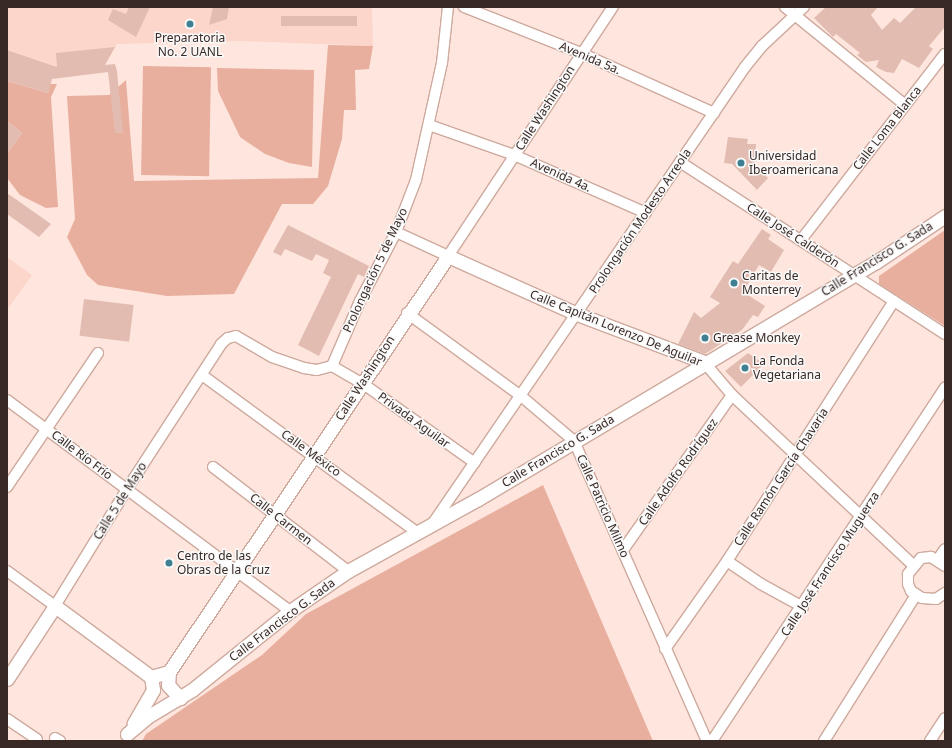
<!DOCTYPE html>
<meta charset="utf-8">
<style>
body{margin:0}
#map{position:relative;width:952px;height:748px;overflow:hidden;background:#fee6de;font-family:"Noto Sans",sans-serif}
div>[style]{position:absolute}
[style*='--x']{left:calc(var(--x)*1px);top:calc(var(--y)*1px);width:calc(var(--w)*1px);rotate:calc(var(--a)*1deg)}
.built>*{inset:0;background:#fcd6ca}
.green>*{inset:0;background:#e8af9e;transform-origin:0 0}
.building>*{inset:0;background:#e3bcb1;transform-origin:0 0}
.roads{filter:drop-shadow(1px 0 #cea99d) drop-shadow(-1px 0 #cea99d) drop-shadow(0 1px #cea99d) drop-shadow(0 -1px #cea99d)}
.minor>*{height:10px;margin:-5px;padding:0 5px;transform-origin:5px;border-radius:5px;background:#fff}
.tertiary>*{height:13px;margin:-6.5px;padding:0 6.5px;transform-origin:6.5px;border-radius:6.5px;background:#fff}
.dots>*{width:11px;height:11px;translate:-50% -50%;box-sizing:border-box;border:2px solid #f9f9f9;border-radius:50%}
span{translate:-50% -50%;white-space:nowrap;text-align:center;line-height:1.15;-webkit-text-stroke:3px #f9f9f9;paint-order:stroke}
.poi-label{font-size:12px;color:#382925}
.left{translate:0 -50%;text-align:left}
.street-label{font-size:12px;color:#382925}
.frame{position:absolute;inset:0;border:8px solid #382925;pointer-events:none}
</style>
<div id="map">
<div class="built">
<i style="clip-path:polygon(7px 7px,372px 7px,373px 46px,239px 41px,117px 44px,105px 65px,57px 67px,7px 50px)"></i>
<i style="clip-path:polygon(7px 257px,32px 275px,7px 310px)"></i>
</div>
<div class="green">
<i style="clip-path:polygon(328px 45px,373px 46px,369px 69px,355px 70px,356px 110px,344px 110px,342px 139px,328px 186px,313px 204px,282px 204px,234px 294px,167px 296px,98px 285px,87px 275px,67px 237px,75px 219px,67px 96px,109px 95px,126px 80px,134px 181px,318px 178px)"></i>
<i style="left:143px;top:66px;width:68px;height:109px;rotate:1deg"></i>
<i style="clip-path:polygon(217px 68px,314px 70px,312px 167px,289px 163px,265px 154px,240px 137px,218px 91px)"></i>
<i style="clip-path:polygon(7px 81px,48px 93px,50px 84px,57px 84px,51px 97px,58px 207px,46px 208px,20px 195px,7px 178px,7px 153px,22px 133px,7px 121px)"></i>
<i style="clip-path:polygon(945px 230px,945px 326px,879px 284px,879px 276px)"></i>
<i style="clip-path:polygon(543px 485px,653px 741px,142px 741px,146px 734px,262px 655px,306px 614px)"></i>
</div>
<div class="building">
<i style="clip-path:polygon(129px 7px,150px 7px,136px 37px,108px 20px,113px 9px,126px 14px)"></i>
<i style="clip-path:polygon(213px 7px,229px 7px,227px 19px,209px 25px)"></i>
<i style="clip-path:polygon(826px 7px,878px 7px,871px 15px,882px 30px,894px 18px,900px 23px,916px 7px,945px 7px,945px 27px,929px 46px,933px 49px,919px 68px,902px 59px,894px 73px,886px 72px,876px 67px,879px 60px,866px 62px,857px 55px,860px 53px,836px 34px,833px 37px,814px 18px)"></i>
<i style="left:281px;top:16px;width:76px;height:10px"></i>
<i style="clip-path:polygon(115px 47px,105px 65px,115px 64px,117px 71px,123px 133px,115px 133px,108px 72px,52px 79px,48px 93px,7px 81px,7px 50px,57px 67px,56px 53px)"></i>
<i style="clip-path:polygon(7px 121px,22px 133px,7px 153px)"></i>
<i style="clip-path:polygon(728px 137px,748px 139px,747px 144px,756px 144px,755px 165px,768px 178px,757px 190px,732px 164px,724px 163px)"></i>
<i style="clip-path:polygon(7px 193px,51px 224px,39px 237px,7px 214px)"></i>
<i style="clip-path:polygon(288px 225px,369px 266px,364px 277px,358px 274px,319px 356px,298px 345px,331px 277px,323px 273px,329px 260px,316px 254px,312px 261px,285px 249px,281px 256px,273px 252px)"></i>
<i style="clip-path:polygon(762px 229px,771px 235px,768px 239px,784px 250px,771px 272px,759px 265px,743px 292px,765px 306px,758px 317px,753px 315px,742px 330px,705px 354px,678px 344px,694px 312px,701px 318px,720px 303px,710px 297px,733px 261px,738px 264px)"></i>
<i style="left:84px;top:299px;width:50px;height:37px;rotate:7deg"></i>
<i style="clip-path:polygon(748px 353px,764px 364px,741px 387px,725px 371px)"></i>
</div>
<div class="roads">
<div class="minor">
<i style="--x:464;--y:7;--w:126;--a:21.5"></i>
<i style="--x:581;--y:53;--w:146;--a:24.3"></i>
<i style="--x:785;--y:7;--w:155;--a:39.2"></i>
<i style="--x:429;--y:125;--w:90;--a:19.4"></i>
<i style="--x:514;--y:155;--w:144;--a:23.7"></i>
<i style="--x:680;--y:162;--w:316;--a:33"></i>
<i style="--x:396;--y:232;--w:57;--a:24.8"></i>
<i style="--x:448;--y:256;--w:299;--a:-56.5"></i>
<i style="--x:801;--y:240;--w:235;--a:-52.3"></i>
<i style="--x:407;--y:313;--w:141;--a:36.1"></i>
<i style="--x:521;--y:396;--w:70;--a:40.3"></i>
<i style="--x:574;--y:441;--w:328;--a:66.1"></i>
<i style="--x:704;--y:362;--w:43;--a:49.7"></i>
<i style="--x:732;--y:395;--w:248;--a:43.2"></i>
<i style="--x:332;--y:366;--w:34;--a:30"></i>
<i style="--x:362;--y:383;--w:138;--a:35.3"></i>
<i style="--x:202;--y:375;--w:268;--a:36.2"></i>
<i style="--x:7;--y:400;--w:353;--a:36.7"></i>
<i style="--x:213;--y:467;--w:170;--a:37.6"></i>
<i style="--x:7;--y:487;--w:162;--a:-55.8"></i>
<i style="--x:433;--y:523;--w:553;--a:-55.62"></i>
<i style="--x:745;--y:67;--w:27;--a:-51"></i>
<i style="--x:762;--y:46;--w:57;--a:-42.9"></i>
<i style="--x:623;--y:550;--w:189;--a:-54.9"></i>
<i style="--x:938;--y:559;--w:12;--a:-55"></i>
<i style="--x:727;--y:561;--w:41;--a:34.1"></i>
<i style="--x:761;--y:584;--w:48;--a:28.7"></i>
<i style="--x:945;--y:566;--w:17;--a:-147"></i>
<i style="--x:931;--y:557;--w:10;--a:174"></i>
<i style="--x:921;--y:558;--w:21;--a:129"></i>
<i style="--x:908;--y:574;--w:10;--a:90"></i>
<i style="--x:908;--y:584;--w:8;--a:67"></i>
<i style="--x:911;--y:591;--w:13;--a:32"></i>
<i style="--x:922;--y:598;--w:14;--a:4"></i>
<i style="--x:936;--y:599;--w:11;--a:-34"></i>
<i style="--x:7;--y:571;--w:59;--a:36.1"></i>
<i style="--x:55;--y:606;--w:137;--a:-58.4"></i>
<i style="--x:127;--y:489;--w:173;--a:-57"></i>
<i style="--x:221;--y:344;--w:9;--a:-41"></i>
<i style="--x:228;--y:338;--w:8;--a:-14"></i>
<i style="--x:236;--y:336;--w:42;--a:30.3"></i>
<i style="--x:272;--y:357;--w:34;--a:19"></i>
<i style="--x:304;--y:368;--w:13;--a:9"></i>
<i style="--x:317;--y:370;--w:16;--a:-15"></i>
<i style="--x:332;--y:366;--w:71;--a:-66.7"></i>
<i style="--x:360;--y:301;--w:78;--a:-62.4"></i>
<i style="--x:396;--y:232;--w:56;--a:-69"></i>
<i style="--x:416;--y:180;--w:120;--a:-77.5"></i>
<i style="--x:442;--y:63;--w:56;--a:-83.9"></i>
<i style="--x:665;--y:649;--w:108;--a:-54.8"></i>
<i style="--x:727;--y:561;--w:309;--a:-57.3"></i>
<i style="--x:7;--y:719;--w:36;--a:34"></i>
<i style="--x:55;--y:738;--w:6;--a:31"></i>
<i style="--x:712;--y:741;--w:424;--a:-56.6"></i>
<i style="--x:824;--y:741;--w:173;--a:-57.8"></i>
<i style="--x:930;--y:741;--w:27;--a:-57"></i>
</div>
<div class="tertiary">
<i style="--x:169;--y:672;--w:13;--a:94"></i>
<i style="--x:168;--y:685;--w:18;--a:47"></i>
<i style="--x:151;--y:677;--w:19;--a:-16"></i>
<i style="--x:169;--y:672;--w:501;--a:-56.15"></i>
<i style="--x:448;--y:256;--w:141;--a:24.2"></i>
<i style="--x:577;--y:314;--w:136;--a:20.7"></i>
<i style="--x:7;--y:679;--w:87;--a:-56.7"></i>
<i style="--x:55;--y:606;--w:119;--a:36.5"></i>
<i style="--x:151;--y:677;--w:13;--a:81"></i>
<i style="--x:153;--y:690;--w:39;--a:120"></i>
<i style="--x:127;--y:734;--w:26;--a:-40"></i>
<i style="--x:147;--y:717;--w:52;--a:-31"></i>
<i style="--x:192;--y:690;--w:126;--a:-38.9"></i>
<i style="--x:290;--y:611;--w:70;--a:-34.6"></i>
<i style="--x:348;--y:571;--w:149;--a:-29"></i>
<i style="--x:478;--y:499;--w:463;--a:-30.8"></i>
<i style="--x:876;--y:262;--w:83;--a:-33.7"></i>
</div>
</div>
<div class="dots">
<i style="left:190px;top:24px;background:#3e8091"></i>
<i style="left:741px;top:163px;background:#3e8091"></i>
<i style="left:734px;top:283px;background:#3e8091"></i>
<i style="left:705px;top:338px;background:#3e8091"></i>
<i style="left:745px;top:368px;background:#3e8091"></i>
<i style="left:169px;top:563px;background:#3e8091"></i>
</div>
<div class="poi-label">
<span style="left:190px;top:45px">Preparatoria<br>No. 2 UANL</span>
<span class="left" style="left:749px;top:163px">Universidad<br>Iberoamericana</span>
<span class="left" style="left:742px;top:283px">Caritas de<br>Monterrey</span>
<span class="left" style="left:713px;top:338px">Grease Monkey</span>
<span class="left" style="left:753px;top:368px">La Fonda<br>Vegetariana</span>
<span class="left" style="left:177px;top:563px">Centro de las<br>Obras de la Cruz</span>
</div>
<div class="street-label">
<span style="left:590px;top:58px;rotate:23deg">Avenida 5a.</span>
<span style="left:545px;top:108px;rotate:-57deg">Calle Washington</span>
<span style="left:887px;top:128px;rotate:-52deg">Calle Loma Blanca</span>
<span style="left:561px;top:175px;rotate:24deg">Avenida 4a.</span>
<span style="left:640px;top:221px;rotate:-56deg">Prolongación Modesto Arreola</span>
<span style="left:793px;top:235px;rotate:33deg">Calle José Calderón</span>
<span style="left:877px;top:259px;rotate:-32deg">Calle Francisco G. Sada</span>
<span style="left:375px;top:270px;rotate:-65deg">Prolongación 5 de Mayo</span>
<span style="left:616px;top:328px;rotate:22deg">Calle Capitán Lorenzo De Aguilar</span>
<span style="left:365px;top:378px;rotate:-57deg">Calle Washington</span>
<span style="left:414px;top:420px;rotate:36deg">Privada Aguilar</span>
<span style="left:558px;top:451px;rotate:-31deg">Calle Francisco G. Sada</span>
<span style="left:311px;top:453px;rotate:36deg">Calle México</span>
<span style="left:82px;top:455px;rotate:37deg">Calle Río Frío</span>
<span style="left:678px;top:472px;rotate:-55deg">Calle Adolfo Rodríguez</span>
<span style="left:781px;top:477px;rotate:-57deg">Calle Ramón García Chavaria</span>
<span style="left:120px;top:501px;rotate:-58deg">Calle 5 de Mayo</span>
<span style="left:603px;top:506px;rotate:66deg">Calle Patricio Milmo</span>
<span style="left:281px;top:519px;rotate:38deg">Calle Carmen</span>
<span style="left:830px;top:564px;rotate:-57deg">Calle José Francisco Muguerza</span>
<span style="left:282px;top:620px;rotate:-37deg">Calle Francisco G. Sada</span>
</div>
<div class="frame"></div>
</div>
